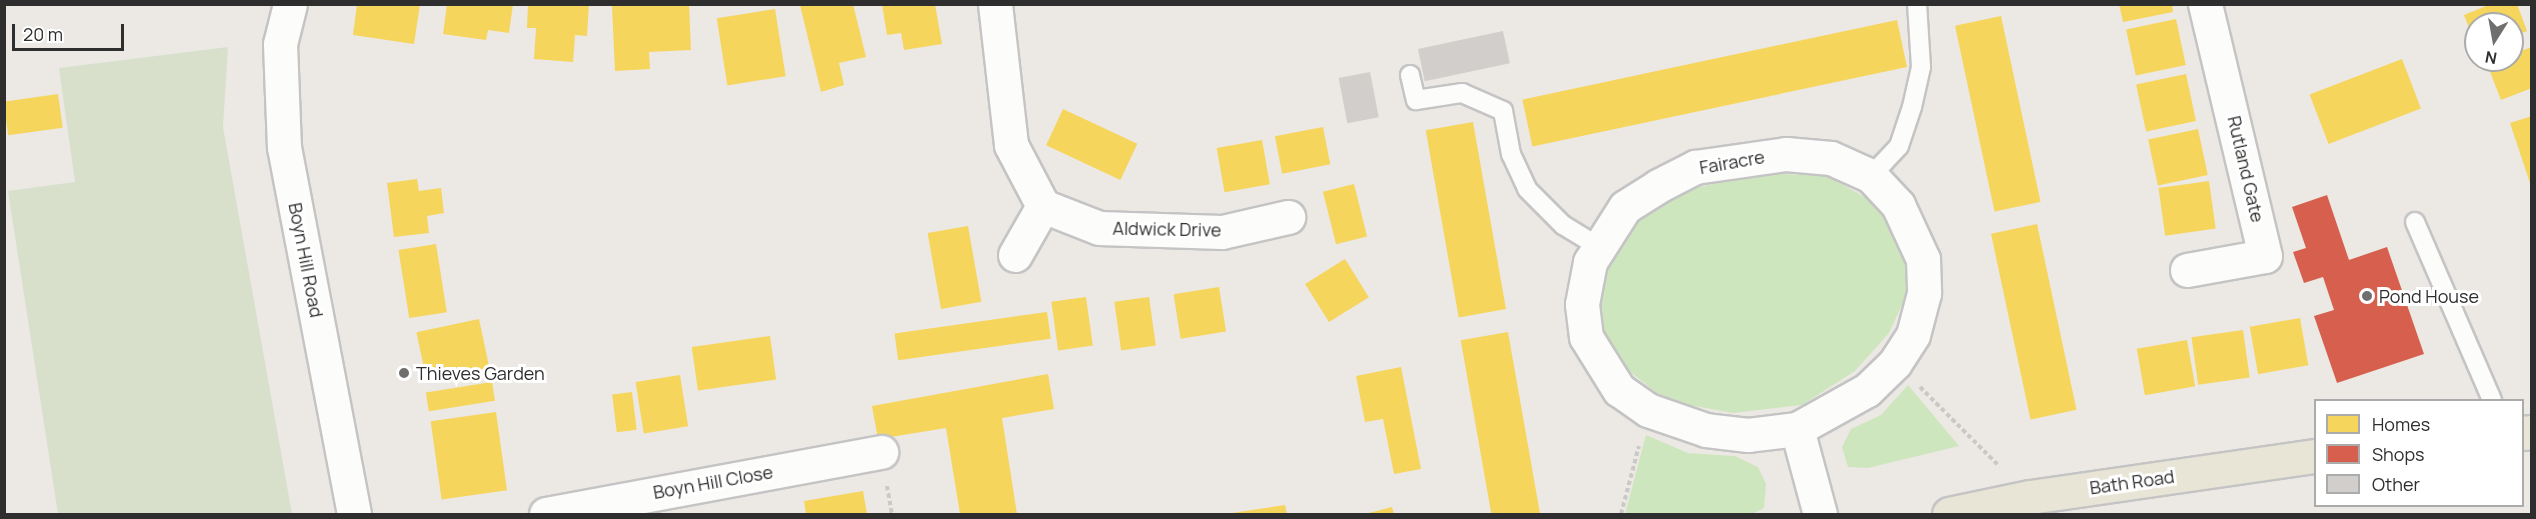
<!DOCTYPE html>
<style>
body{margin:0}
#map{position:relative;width:2536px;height:519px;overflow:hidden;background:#ece8e4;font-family:Manrope,sans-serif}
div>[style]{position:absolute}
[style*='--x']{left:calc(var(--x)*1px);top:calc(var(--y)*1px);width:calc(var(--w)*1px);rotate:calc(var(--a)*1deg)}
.green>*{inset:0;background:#cee6be}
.cemetery>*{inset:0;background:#d8e0cc}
.homes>*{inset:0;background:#f6d55c;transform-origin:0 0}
.shops>*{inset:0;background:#d6604d}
.building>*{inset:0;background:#d1cecb;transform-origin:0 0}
.path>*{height:4px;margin-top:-2px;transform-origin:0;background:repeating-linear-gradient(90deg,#c9c9c8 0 4.5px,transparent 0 7.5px)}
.roads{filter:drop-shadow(2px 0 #c5c4c5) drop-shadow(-2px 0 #c5c4c5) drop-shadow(0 2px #c5c4c5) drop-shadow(0 -2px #c5c4c5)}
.service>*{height:18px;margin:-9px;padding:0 9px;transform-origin:9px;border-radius:9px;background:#fcfcfb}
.minor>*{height:33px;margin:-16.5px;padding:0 16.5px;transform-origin:16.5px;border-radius:16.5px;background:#fcfcfb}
.tertiary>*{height:33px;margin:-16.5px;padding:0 16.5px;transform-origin:16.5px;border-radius:16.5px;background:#fcfcfb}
.primary>*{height:33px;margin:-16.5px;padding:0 16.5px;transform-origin:16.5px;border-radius:16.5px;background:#e8e4d6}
.dots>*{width:16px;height:16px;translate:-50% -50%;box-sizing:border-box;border:3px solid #fff;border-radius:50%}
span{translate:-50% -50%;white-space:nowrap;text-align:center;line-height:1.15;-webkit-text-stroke:6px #fff;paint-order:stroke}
.street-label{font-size:18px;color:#2e2e2e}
.poi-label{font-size:18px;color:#2e2e2e}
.left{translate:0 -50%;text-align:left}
.frame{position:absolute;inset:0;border:6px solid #2e2e2e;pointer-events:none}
.legend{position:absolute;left:2314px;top:399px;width:210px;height:108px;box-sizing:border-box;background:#fff;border:2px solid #ababab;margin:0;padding:8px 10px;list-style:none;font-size:18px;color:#2e2e2e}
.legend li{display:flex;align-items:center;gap:12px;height:30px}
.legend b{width:30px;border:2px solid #ababab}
.north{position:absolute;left:2464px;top:12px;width:60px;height:60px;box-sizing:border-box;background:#fff;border:2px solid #ababab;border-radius:50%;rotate:191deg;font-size:16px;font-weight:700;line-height:24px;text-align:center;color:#2e2e2e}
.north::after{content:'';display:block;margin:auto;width:21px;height:27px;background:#706f6e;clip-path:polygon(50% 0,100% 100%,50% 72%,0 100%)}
.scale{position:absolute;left:12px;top:24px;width:112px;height:27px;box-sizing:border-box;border:3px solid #2e2e2e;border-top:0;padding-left:8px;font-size:18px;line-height:21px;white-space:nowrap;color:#2e2e2e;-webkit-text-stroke:4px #fff;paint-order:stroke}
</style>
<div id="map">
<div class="green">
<i style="clip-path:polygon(1759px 173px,1827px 176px,1881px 206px,1907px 241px,1909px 290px,1889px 333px,1855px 371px,1802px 405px,1733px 413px,1667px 401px,1619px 363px,1599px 318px,1604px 270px,1629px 223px,1687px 190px)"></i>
<i style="clip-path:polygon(1908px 385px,1959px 446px,1868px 468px,1848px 467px,1842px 447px,1851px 429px,1881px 415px)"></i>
<i style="clip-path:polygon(1646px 435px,1688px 453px,1735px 456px,1758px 467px,1766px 484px,1764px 508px,1752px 514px,1625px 514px)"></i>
</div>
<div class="cemetery">
<i style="clip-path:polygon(228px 47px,223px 127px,292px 514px,58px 514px,8px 191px,75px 182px,59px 68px)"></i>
</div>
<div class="homes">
<i style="clip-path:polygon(357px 4px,420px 4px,414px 44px,353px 35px)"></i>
<i style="clip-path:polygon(447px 4px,513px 4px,509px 33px,488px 30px,486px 40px,443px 34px)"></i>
<i style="clip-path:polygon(528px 4px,589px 4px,587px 36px,575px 35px,573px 62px,534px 59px,536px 28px,527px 28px)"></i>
<i style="clip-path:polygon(689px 4px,691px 50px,649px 52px,650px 69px,615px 71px,612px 6px)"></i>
<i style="clip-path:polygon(853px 4px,866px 57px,839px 63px,844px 85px,821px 92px,800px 5px)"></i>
<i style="clip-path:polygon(882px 4px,935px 4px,942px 44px,904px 50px,901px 33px,887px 35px)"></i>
<i style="clip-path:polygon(2119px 4px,2172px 4px,2173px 12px,2123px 22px)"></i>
<i style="clip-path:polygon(2491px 4px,2517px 4px,2527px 31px,2512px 37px,2512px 24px,2476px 24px,2476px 45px,2464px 15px)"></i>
<i style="left:775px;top:9px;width:68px;height:59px;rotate:81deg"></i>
<i style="left:2001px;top:16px;width:190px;height:47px;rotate:78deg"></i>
<i style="left:2176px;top:19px;width:47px;height:51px;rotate:78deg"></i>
<i style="left:1897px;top:20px;width:48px;height:383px;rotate:78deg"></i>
<i style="clip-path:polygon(2532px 47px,2532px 88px,2501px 100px,2487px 64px,2512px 60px,2512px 54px)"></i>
<i style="left:2402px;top:59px;width:53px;height:99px;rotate:69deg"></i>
<i style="left:2186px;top:74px;width:48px;height:51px;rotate:78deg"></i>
<i style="left:58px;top:94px;width:34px;height:55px;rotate:82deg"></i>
<i style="left:1063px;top:109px;width:82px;height:40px;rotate:25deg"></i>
<i style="clip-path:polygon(2532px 116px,2532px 186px,2531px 186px,2510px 123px)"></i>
<i style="left:1473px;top:122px;width:190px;height:48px;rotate:80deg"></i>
<i style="left:1323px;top:127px;width:38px;height:49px;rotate:79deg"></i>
<i style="left:2198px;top:129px;width:47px;height:51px;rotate:78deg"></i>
<i style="left:1262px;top:140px;width:45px;height:46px;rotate:80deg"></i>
<i style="clip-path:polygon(417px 179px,419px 191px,441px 188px,444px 213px,427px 216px,429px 233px,394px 237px,387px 183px)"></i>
<i style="left:2209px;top:181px;width:48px;height:51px;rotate:82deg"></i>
<i style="left:1354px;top:184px;width:54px;height:32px;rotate:76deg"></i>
<i style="left:2037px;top:224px;width:190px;height:47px;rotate:78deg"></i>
<i style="left:968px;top:226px;width:77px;height:41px;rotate:80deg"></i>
<i style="left:436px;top:244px;width:69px;height:38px;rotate:81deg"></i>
<i style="left:1345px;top:259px;width:45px;height:47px;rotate:58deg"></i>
<i style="left:1219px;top:287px;width:45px;height:46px;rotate:81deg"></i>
<i style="left:1086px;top:297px;width:49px;height:35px;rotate:82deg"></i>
<i style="left:1149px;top:297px;width:49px;height:35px;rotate:82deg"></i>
<i style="left:1047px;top:312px;width:27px;height:154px;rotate:82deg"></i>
<i style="left:2300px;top:318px;width:48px;height:51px;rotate:80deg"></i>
<i style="left:479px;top:319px;width:50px;height:64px;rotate:78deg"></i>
<i style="left:2243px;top:330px;width:48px;height:52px;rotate:82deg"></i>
<i style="left:1508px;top:332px;width:185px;height:48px;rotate:80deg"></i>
<i style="left:770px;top:336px;width:44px;height:79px;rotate:82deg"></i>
<i style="left:2187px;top:340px;width:47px;height:51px;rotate:80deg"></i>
<i style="clip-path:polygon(1401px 367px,1421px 469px,1394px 474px,1383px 419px,1365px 422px,1356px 376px)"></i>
<i style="clip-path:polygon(1048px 374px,1054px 409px,1002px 418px,1017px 514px,960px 514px,946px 428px,878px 439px,872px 406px)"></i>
<i style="left:680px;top:375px;width:52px;height:45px;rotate:81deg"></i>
<i style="left:492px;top:382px;width:19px;height:67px;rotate:81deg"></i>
<i style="left:632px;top:392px;width:38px;height:20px;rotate:83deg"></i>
<i style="left:496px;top:412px;width:79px;height:66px;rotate:82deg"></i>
<i style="clip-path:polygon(863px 491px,867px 514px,806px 514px,804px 501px)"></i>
<i style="clip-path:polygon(1285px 505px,1287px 514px,1232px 514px,1232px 513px)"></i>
<i style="clip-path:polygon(1392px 507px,1394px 514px,1365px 514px)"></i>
</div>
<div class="shops">
<i style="clip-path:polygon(2327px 195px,2349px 260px,2387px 247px,2424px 354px,2337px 383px,2314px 316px,2334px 310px,2323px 277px,2304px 283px,2293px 252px,2306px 248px,2292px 207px)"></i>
</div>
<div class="building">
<i style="left:1503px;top:31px;width:33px;height:87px;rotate:78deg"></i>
<i style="left:1370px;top:72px;width:46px;height:32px;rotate:79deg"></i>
</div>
<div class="path">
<i style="--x:1920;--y:387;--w:113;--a:45"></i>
<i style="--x:887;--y:486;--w:28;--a:80"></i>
<i style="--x:1621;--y:514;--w:70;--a:-75.2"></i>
</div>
<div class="roads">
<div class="service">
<i style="--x:1410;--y:75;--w:26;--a:77"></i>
<i style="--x:1416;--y:100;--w:47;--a:-8.7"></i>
<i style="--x:1462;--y:93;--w:45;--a:23.7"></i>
<i style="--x:1503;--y:111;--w:44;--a:79.5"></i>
<i style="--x:1511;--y:154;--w:38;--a:65"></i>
<i style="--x:1527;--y:189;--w:51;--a:45"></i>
<i style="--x:1563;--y:225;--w:42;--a:31.4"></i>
<i style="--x:1871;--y:176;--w:41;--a:-47"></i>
<i style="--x:1899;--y:146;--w:41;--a:-71.6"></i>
<i style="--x:1912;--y:107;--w:41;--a:-77.3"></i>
<i style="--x:1921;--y:67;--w:63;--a:-93.6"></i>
<i style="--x:2415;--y:222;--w:194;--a:66.6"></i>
</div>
<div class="minor">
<i style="--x:995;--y:4;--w:142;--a:83.5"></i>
<i style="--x:1011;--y:145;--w:69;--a:62.3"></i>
<i style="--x:1043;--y:206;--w:60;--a:21.4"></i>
<i style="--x:1099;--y:228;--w:123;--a:1.9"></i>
<i style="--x:1222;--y:232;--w:68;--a:-12.8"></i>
<i style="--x:1786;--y:154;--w:45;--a:5.1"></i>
<i style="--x:1831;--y:158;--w:44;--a:24.2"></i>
<i style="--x:1871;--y:176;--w:40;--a:47"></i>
<i style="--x:1898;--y:205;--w:60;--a:65.2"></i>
<i style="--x:1923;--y:259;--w:34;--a:88"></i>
<i style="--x:1924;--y:293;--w:43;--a:104.7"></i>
<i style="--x:1913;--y:335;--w:33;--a:123"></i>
<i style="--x:1895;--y:363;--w:39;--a:136"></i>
<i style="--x:1867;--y:390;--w:80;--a:150.9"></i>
<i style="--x:1797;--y:429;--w:49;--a:173"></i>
<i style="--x:1748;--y:435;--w:42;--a:-173.2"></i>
<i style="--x:1706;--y:430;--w:61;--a:-161"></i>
<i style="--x:1648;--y:410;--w:35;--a:-145"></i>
<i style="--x:1619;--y:390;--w:62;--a:-121.9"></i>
<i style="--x:1586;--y:337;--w:33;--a:-97"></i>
<i style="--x:1582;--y:304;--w:43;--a:-79.2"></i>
<i style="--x:1590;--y:262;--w:65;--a:-57.5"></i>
<i style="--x:1625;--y:207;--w:39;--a:-32"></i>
<i style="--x:1658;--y:186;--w:42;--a:-27.2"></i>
<i style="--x:1695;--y:167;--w:92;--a:-8.1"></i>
<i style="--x:1015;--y:255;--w:56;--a:-60.3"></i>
<i style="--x:2187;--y:270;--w:79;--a:-10.2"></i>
<i style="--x:2265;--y:256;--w:259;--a:-103.4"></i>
<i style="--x:1797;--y:429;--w:88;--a:74.9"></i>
<i style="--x:546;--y:514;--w:341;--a:-10.5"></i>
</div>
<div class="tertiary">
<i style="--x:290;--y:4;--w:41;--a:104"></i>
<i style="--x:280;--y:44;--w:103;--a:87.8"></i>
<i style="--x:284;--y:147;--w:374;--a:79.2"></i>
</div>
<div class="primary">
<i style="--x:2522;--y:433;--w:10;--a:-6"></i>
<i style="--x:1949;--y:514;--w:83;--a:-11.9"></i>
<i style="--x:2030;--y:497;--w:289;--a:-8.2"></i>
</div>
</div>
<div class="dots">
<i style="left:2367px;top:296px;background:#706f6e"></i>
<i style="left:404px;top:373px;background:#706f6e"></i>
</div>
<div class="street-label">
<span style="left:1732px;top:162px;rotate:-10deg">Fairacre</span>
<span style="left:2246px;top:169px;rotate:77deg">Rutland Gate</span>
<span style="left:1167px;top:229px;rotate:1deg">Aldwick Drive</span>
<span style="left:306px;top:260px;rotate:79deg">Boyn Hill Road</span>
<span style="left:713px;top:482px;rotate:-10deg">Boyn Hill Close</span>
<span style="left:2132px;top:482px;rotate:-8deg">Bath Road</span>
</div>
<div class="poi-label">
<span class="left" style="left:2379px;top:296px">Pond House</span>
<span class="left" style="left:416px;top:373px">Thieves Garden</span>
</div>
<div class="frame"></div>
<ul class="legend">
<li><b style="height:16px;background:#f6d55c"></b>Homes</li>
<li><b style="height:16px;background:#d6604d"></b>Shops</li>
<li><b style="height:16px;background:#d1cecb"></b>Other</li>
</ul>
<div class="north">N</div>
<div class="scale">20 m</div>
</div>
